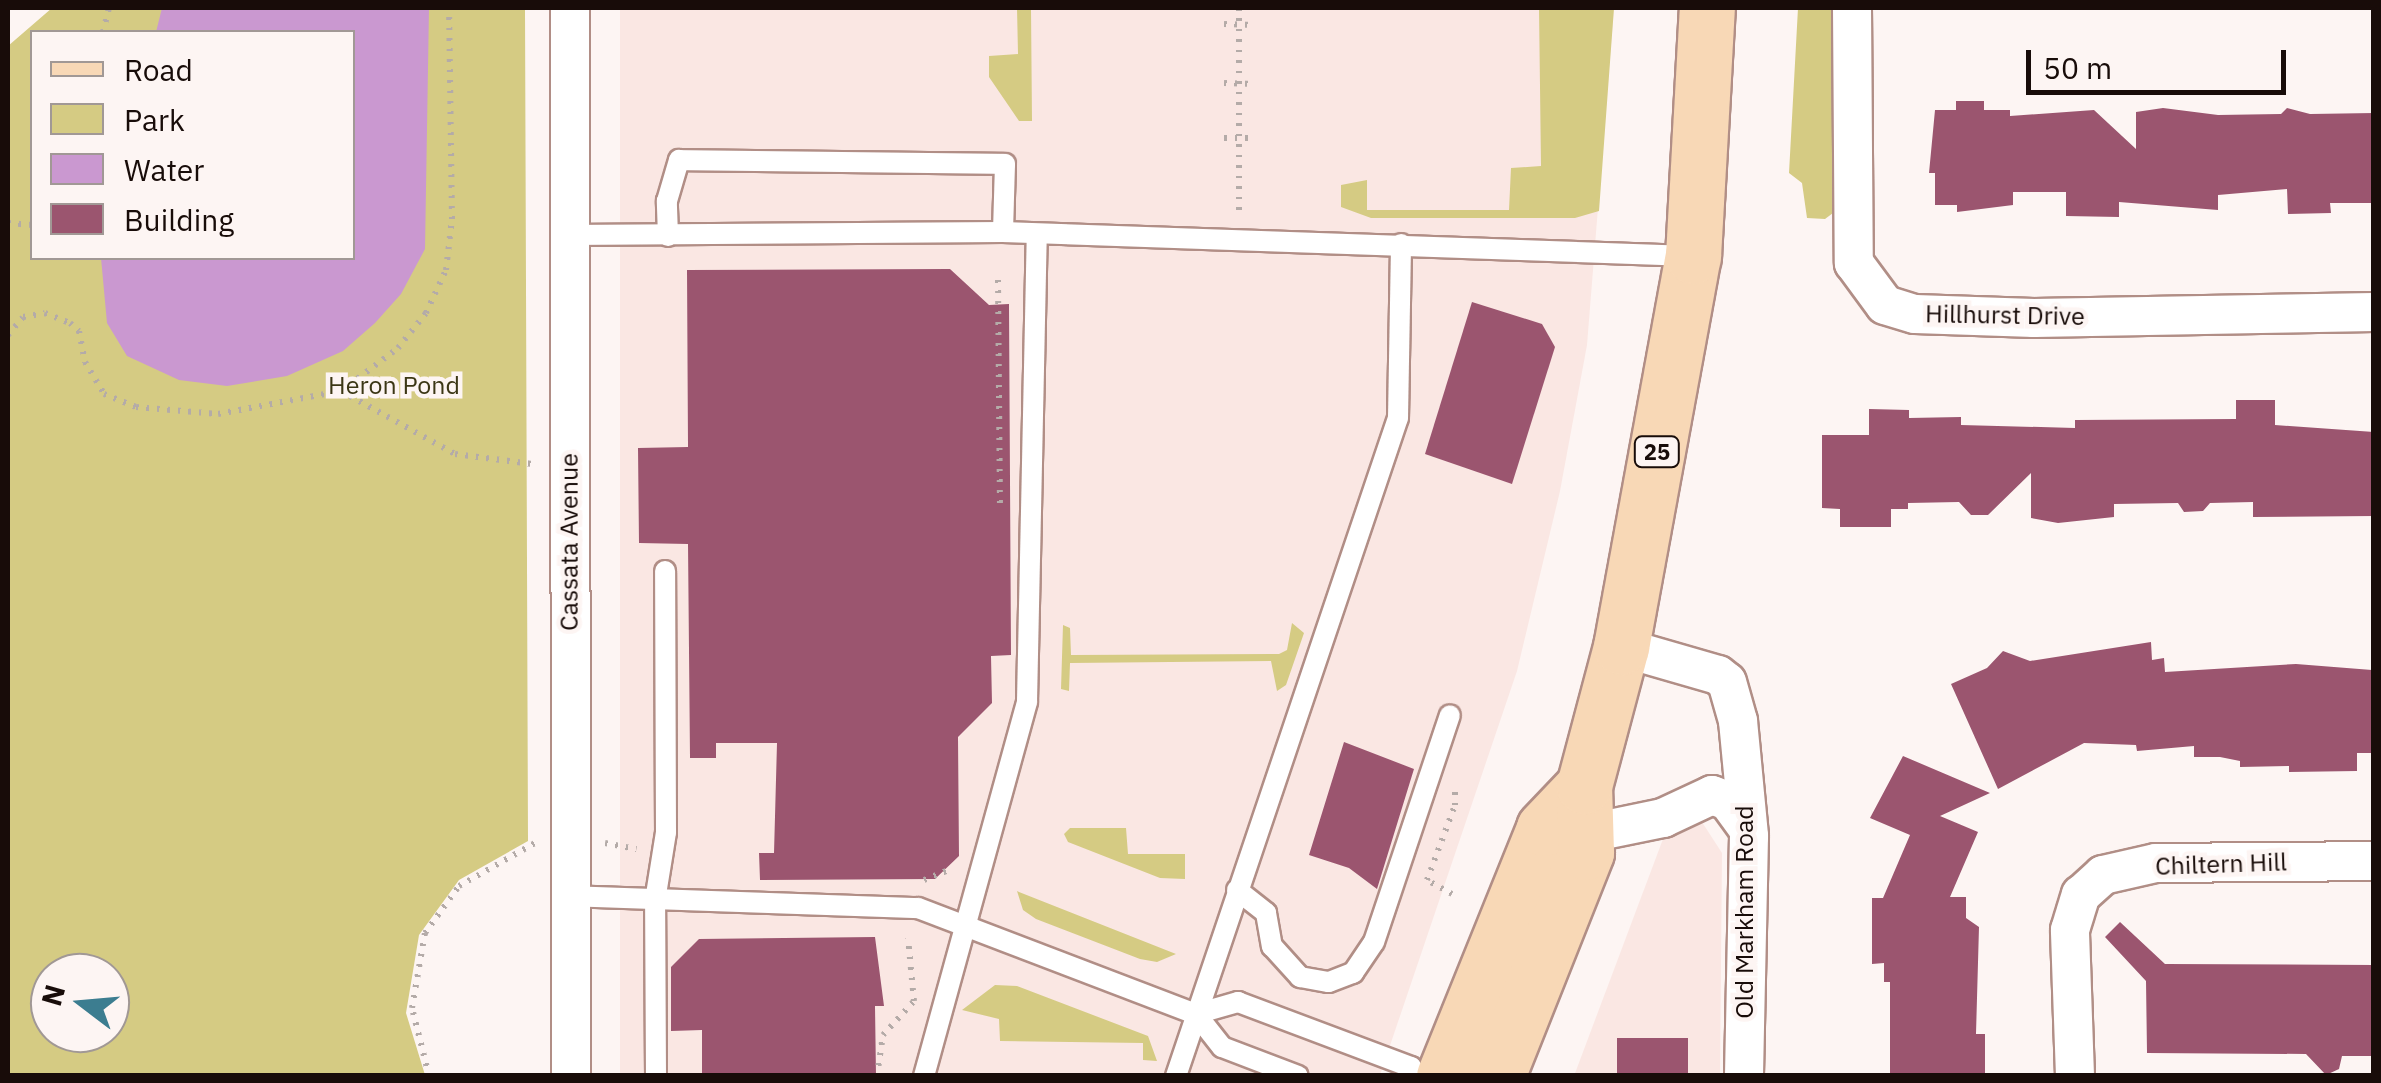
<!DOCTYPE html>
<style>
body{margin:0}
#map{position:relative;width:2381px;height:1083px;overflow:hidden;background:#fdf5f3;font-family:"IBM Plex Sans",sans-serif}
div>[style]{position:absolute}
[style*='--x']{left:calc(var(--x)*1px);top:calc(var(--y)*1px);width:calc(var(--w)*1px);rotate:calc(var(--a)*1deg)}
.built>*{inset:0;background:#fae7e3}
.green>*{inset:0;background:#d5cb83}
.water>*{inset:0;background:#ca98d0}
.building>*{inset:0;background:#9b556f;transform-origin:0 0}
.path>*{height:6px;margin-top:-3px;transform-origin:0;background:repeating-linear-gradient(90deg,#b4aba8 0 2.5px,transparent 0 10.5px)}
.roads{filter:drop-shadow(2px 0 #b18e86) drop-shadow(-2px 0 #b18e86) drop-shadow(0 2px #b18e86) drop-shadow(0 -2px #b18e86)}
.service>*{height:20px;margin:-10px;padding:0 10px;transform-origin:10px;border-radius:10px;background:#fff}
.minor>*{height:38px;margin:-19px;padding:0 19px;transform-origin:19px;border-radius:19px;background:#fff}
.primary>*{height:55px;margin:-27.5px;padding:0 27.5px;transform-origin:27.5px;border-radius:27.5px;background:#f8d8b6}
span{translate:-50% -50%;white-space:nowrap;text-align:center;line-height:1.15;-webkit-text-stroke:9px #fdf5f3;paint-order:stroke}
.shield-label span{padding:2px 8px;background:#fdf5f3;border:2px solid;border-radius:8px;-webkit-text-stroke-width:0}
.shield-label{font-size:22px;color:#180c09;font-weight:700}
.street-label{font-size:25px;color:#180c09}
.park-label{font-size:25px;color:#3c3716}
.frame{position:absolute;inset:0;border:10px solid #180c09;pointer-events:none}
.legend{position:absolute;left:30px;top:30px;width:325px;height:230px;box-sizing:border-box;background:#fdf5f3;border:2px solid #a19895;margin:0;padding:12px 18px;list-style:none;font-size:30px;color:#180c09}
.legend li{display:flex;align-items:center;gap:20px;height:50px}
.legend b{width:50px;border:2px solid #a19895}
.north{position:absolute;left:30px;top:953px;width:100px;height:100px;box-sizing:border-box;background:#fdf5f3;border:2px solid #a19895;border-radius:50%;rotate:286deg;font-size:28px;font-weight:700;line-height:40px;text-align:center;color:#180c09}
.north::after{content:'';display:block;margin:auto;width:35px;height:45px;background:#3c7d90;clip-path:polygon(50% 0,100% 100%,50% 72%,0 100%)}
.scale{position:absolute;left:2026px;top:50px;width:260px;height:45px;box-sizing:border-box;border:5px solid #180c09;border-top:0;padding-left:12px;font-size:30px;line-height:35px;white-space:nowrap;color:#180c09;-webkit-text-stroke:8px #fdf5f3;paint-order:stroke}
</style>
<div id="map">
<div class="built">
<i style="clip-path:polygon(620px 8px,1614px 8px,1587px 345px,1560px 491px,1517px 671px,1380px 1075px,620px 1075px)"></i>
<i style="clip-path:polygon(1700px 819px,1722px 853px,1720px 1075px,1574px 1076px,1663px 839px)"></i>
</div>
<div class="green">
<i style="clip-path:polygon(evenodd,52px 8px,525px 8px,528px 841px,459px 880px,419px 935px,406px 1013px,425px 1075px,8px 1075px,8px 46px,52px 8px,32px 32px,352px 32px,352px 258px,32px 258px,32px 32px,52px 8px,50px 973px,110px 973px,110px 1033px,50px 1033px,50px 973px)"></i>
<i style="clip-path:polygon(1017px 8px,1031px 8px,1032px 121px,1019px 121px,989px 77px,989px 56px,1018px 54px)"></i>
<i style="clip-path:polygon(1539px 8px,1614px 8px,1599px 211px,1575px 218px,1371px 218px,1341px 207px,1341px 185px,1367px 180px,1367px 210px,1509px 210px,1511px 168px,1541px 166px)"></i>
<i style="clip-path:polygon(1798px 8px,1831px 8px,1833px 213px,1825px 219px,1807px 218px,1802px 183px,1789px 173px)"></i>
<i style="clip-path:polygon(1292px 623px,1304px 633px,1286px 685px,1277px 691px,1271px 661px,1070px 663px,1069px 691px,1061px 689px,1063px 625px,1070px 628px,1071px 655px,1279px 654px,1287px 650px)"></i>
<i style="clip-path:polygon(1070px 828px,1126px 828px,1128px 854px,1185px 854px,1185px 879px,1160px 878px,1068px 842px,1064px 834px)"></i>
<i style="clip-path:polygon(1017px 891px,1019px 892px,1176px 954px,1157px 962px,1140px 959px,1036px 919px,1023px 910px)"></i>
<i style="clip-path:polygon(995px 985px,1017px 986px,1148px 1036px,1157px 1061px,1143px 1060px,1143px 1043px,1000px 1041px,999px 1019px,962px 1010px)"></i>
</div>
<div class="water">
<i style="clip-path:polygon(162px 8px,429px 8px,425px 249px,401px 294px,375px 323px,343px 351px,287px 376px,227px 386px,179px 380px,127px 356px,107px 323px,101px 258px,352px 258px,352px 32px,156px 32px)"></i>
</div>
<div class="building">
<i style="clip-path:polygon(1956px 101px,1984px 101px,1984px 110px,2010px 110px,2010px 116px,2094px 110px,2136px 149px,2136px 112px,2163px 108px,2218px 115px,2281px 114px,2287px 108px,2310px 114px,2374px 113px,2374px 203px,2330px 203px,2331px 213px,2288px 214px,2287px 189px,2218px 195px,2218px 210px,2119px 202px,2119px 217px,2066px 216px,2066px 192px,2013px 192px,2013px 205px,1957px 212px,1957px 205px,1935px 205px,1935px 173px,1929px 173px,1935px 110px,1956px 110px)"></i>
<i style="clip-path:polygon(950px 269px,989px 305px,1009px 304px,1011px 655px,991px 656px,992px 703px,958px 737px,959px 856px,935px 879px,760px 880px,759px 853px,774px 853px,777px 743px,716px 743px,716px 758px,690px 758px,688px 544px,639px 543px,638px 448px,688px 447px,687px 270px)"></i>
<i style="clip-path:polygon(1472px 302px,1542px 324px,1555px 347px,1512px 484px,1425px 454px)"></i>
<i style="clip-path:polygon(2236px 400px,2275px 400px,2275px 425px,2374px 432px,2374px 516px,2253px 517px,2253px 502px,2210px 503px,2203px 511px,2184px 512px,2178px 503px,2114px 504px,2114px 517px,2058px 523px,2031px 518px,2031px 473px,1988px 515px,1971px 515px,1959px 502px,1908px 503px,1908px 509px,1891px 509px,1891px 527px,1840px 527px,1840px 509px,1822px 508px,1822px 435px,1869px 435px,1869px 409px,1909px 410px,1909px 418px,1961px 417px,1961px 425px,2075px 428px,2075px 420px,2236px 419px)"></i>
<i style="clip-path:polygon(2151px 642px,2152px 660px,2164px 658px,2165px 672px,2296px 664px,2372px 670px,2372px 753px,2357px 753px,2357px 771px,2289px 772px,2289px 766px,2240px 767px,2240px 761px,2220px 757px,2194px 757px,2194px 746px,2137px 751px,2136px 745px,2084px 743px,1998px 789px,1951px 684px,1987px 668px,2003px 651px,2030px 661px)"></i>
<i style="clip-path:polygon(1344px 742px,1414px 769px,1377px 889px,1349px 868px,1309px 855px)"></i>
<i style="clip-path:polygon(1903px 756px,1990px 793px,1940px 816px,1978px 832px,1950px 897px,1966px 897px,1966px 918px,1979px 927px,1976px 1034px,1985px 1034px,1985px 1076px,1890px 1076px,1890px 982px,1884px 982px,1884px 963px,1872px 964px,1872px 898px,1883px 898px,1910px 835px,1870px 818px)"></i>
<i style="clip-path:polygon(2120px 922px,2165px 964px,2374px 965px,2374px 1056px,2342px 1056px,2339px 1069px,2326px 1075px,2306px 1054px,2147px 1053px,2146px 981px,2105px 937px)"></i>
<i style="clip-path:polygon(875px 937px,884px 1006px,875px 1006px,876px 1076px,702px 1076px,702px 1030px,671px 1031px,671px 967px,699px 939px)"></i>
<i style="left:1617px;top:1038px;width:71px;height:38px"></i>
</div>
<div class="path">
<i style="--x:1239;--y:8;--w:208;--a:90"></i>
<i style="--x:1224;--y:24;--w:31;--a:2"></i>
<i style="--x:103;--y:32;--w:25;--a:-76"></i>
<i style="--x:1224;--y:83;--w:31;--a:2"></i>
<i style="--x:1224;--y:138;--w:31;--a:0"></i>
<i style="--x:8;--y:223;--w:24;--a:5"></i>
<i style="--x:998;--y:280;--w:224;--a:89.5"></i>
<i style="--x:8;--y:335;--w:23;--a:-50"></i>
<i style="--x:23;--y:317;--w:22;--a:-10"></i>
<i style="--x:45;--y:313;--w:27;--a:22"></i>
<i style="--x:70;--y:323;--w:12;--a:42"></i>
<i style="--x:79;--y:331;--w:32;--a:79"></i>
<i style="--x:85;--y:362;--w:37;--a:59"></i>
<i style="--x:104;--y:394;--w:35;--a:22"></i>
<i style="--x:136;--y:407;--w:82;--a:4.9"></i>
<i style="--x:218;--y:414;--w:125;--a:-10.6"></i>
<i style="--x:341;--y:391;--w:71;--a:-37"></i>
<i style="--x:398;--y:348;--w:45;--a:-51.3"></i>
<i style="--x:426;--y:313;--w:47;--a:-65.1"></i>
<i style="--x:446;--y:270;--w:51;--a:-83.3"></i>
<i style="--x:452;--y:219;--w:211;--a:-90.8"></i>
<i style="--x:341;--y:391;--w:130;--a:28.9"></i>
<i style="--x:455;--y:454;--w:78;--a:7.4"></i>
<i style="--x:605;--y:843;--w:32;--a:11"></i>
<i style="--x:924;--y:880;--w:31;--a:-22"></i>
<i style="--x:1452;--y:894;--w:29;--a:-151"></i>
<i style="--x:1427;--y:880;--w:80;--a:-69.5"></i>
<i style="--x:1455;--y:805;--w:19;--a:-90"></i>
<i style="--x:429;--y:1076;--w:70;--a:-104"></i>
<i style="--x:412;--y:1008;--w:76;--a:-80.2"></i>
<i style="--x:425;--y:933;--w:58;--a:-54.1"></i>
<i style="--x:459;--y:886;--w:87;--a:-29.5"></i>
<i style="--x:877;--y:1076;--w:41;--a:-81.7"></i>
<i style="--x:883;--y:1035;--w:46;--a:-47.6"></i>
<i style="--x:914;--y:1001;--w:63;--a:-95.4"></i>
</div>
<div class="roads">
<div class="service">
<i style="--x:567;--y:235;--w:436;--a:-0.4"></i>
<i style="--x:1003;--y:232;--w:688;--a:2"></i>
<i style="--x:668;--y:236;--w:35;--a:-92"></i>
<i style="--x:667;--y:201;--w:43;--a:-73.7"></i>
<i style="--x:679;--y:160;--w:326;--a:0.7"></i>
<i style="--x:1005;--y:164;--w:68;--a:91.7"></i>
<i style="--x:1237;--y:890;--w:37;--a:38"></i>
<i style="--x:1266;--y:913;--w:34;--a:80"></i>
<i style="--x:1272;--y:946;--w:42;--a:47.9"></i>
<i style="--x:1300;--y:977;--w:29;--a:10"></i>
<i style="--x:1329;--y:982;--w:26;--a:-21"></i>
<i style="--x:1353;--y:973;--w:37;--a:-56"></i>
<i style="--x:1374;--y:942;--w:239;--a:-71.5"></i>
<i style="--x:569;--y:896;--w:349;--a:2"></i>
<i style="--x:918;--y:908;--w:298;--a:20.9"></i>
<i style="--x:1196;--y:1014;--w:42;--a:51.8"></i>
<i style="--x:1222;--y:1047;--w:81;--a:20.9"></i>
<i style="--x:1196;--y:1014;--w:44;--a:-15.9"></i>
<i style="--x:1238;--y:1002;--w:185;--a:20.6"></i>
<i style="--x:1411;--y:1067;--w:11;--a:56"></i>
<i style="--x:656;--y:1076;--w:175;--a:-90.3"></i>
<i style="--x:655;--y:901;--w:70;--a:-80.9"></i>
<i style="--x:666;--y:832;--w:261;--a:-90.2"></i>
<i style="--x:924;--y:1076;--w:388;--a:-74.6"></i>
<i style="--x:1027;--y:702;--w:468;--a:-88.8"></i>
<i style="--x:1176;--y:1076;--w:694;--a:-71.36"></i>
<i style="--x:1398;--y:418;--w:174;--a:-89"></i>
</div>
<div class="minor">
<i style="--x:570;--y:8;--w:1068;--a:89.95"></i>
<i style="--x:1852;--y:8;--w:255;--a:89.6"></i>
<i style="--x:1854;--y:263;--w:52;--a:53.6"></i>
<i style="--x:1885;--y:305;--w:31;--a:17"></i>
<i style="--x:1915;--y:314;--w:119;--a:1.9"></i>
<i style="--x:2034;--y:318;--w:340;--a:-1"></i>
<i style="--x:1621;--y:647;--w:101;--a:16.1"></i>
<i style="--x:1718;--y:675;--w:11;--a:38"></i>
<i style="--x:1727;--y:682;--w:41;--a:74.2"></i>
<i style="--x:1738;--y:721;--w:116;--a:84.5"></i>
<i style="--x:1749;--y:836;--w:240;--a:91.2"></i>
<i style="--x:1585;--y:834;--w:80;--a:-11.6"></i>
<i style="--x:1663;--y:818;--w:54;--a:-25.1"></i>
<i style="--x:1712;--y:795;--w:17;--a:21"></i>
<i style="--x:1728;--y:801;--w:34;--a:54"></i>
<i style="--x:2075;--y:1076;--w:146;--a:-92"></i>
<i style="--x:2070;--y:930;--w:37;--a:-73"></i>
<i style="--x:2081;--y:895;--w:30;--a:-42"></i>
<i style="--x:2103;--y:875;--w:54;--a:-12.8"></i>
<i style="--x:2156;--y:863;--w:218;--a:-0.5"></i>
</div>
<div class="primary">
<i style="--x:1444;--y:1076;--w:267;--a:-68"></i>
<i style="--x:1544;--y:828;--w:58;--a:-46.4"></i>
<i style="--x:1497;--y:1076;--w:241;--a:-68.3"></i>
<i style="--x:1586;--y:852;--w:66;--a:-91.7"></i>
<i style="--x:1584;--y:786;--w:144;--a:-75.1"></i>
<i style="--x:1621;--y:647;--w:398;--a:-79.6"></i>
<i style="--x:1693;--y:256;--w:248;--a:-86.8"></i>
</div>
</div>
<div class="shield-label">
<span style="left:1657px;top:452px">25</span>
</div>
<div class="street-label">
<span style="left:2005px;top:315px;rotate:1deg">Hillhurst Drive</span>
<span style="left:569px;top:542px;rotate:-90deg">Cassata Avenue</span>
<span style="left:2221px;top:864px;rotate:-2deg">Chiltern Hill</span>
<span style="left:1744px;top:912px;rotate:-90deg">Old Markham Road</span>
</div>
<div class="park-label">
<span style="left:394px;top:385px">Heron Pond</span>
</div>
<div class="frame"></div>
<ul class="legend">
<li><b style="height:12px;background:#f8d8b6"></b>Road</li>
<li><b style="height:28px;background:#d5cb83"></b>Park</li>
<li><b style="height:28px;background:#ca98d0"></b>Water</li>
<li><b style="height:28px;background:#9b556f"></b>Building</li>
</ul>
<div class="north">N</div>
<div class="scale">50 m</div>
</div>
